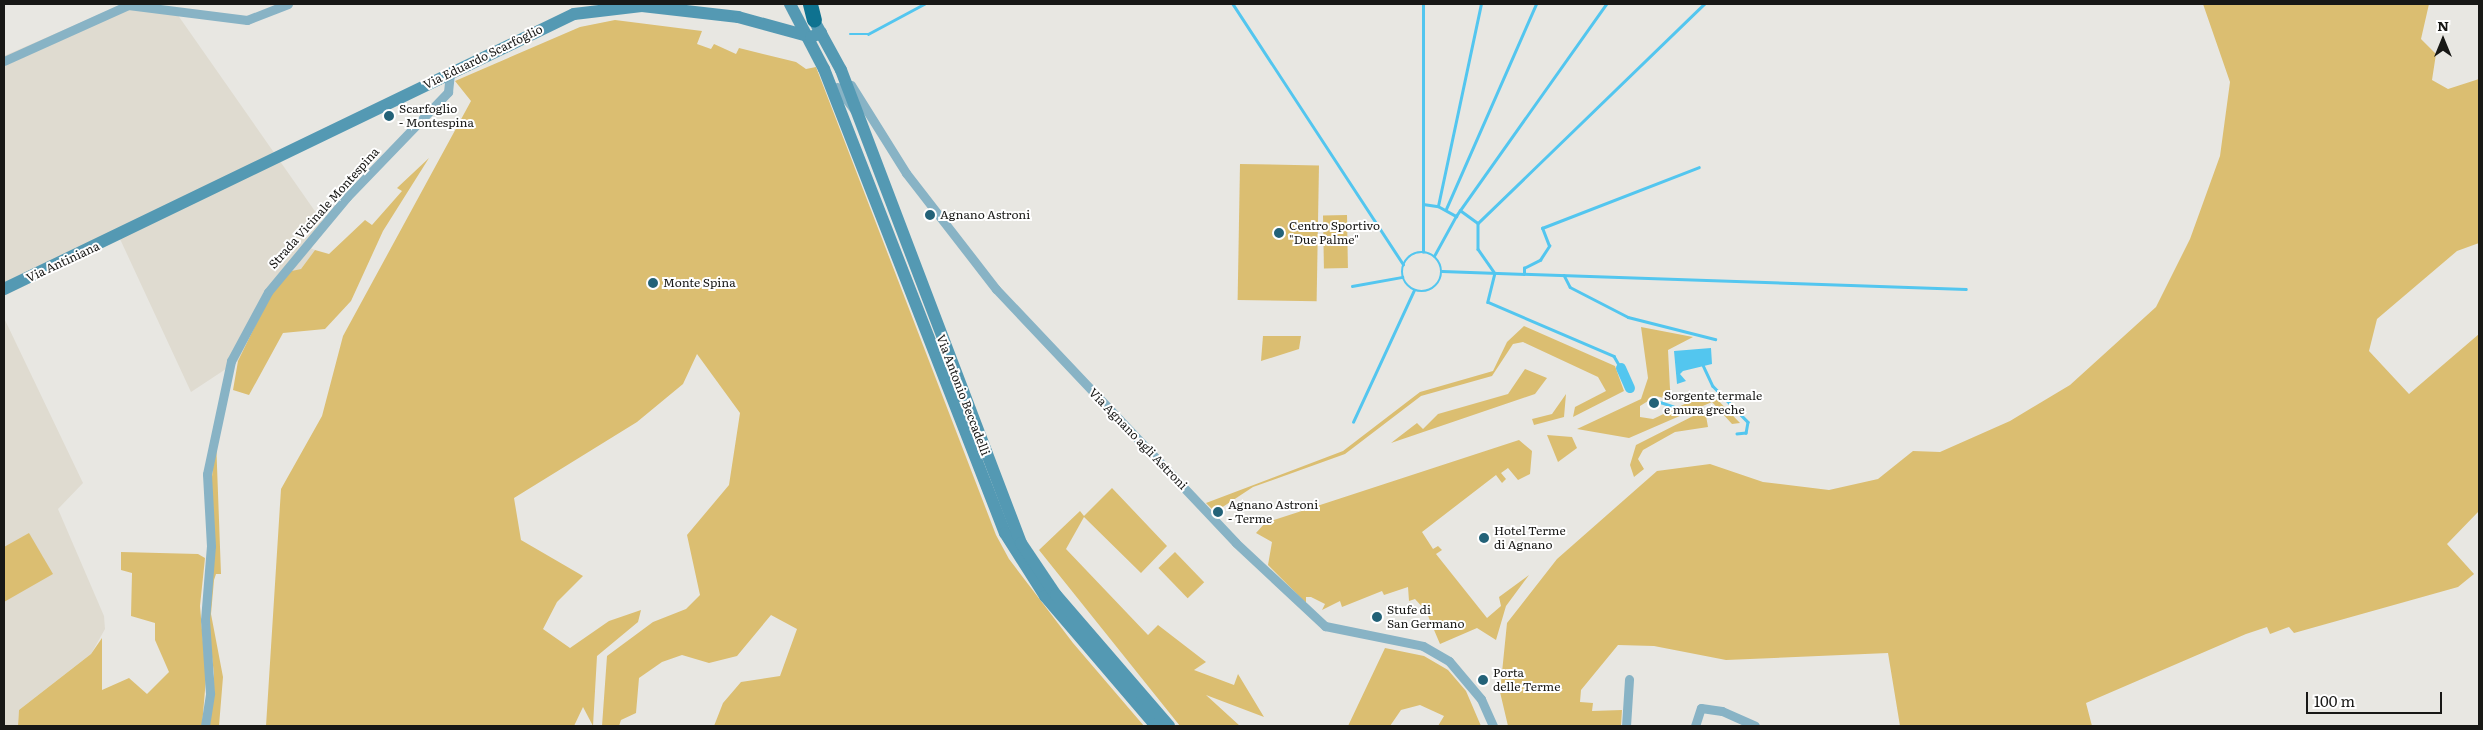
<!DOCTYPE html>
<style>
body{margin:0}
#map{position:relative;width:2483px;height:730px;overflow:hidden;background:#e8e7e2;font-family:Literata,serif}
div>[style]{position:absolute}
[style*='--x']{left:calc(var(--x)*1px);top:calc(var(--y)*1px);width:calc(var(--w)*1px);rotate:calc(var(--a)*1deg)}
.built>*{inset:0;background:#dfdbd0}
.green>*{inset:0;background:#dbbe71;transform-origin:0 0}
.water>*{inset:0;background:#53c6ef}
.stream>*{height:2.5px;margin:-1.25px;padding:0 1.25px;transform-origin:1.25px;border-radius:1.25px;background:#53c6ef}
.stream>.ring{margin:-1.25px;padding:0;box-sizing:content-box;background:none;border:2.5px solid #53c6ef;border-radius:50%}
.canal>*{height:10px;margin:-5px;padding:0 5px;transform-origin:5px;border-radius:5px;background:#53c6ef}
.street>*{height:9px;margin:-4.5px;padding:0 4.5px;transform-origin:4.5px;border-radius:4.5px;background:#88b3c5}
.secondary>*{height:12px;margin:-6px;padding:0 6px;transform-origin:6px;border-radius:6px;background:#5499b3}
.highway>*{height:15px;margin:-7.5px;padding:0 7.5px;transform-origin:7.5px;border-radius:7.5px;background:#0e7290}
.dots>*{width:14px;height:14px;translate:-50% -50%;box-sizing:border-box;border:2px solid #fff;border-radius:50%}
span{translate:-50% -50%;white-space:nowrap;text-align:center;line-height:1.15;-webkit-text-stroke:4px #fff;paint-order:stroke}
.street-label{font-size:12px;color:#181816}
.poi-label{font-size:12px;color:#181816}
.left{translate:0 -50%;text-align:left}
.frame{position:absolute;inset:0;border:5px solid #181816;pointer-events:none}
.north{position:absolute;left:2418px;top:15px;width:50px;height:50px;-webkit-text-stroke:4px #fff;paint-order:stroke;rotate:0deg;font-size:14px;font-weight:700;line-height:20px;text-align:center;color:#181816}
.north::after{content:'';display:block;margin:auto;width:18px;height:22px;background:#181816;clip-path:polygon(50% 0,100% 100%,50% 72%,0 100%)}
.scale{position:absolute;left:2306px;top:692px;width:136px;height:22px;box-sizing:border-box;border:2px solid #181816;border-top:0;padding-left:6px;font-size:15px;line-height:18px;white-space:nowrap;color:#181816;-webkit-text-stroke:4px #fff;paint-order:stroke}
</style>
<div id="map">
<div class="built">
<i style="clip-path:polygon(123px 4px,175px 11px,326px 227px,308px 247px,315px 250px,301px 269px,271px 293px,238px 361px,191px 392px,120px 239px,4px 296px,4px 56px)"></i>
<i style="clip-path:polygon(4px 318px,83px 483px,58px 509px,104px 616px,105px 629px,91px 654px,19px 710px,18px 726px,4px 726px)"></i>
</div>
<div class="green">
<i style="clip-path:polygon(2203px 4px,2429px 4px,2421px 39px,2436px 54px,2432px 80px,2448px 89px,2479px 79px,2479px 243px,2457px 251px,2377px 319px,2369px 351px,2409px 394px,2479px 334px,2479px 511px,2447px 544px,2474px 574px,2458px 587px,2294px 633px,2289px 627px,2270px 634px,2267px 627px,2246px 634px,2086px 703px,2092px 726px,1900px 726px,1888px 653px,1726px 660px,1654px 646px,1618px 645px,1581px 690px,1580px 702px,1593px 703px,1592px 711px,1622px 710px,1621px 726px,1508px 726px,1500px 692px,1507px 623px,1557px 559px,1657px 471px,1710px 464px,1763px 482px,1829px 490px,1878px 479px,1913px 451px,1940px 452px,2010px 421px,2070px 385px,2156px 307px,2190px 239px,2220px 156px,2230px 82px)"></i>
<i style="clip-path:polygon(615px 20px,702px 31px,697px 44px,711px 49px,714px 44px,736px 54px,739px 48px,796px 62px,806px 69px,816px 67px,996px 535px,1009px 559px,1073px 643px,1144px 726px,714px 726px,723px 703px,741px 682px,780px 676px,797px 629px,771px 615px,737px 656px,709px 663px,682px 655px,662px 662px,639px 678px,636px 713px,621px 720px,619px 726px,602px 726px,607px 656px,653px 622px,686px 609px,700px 595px,687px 535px,729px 485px,740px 413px,697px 354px,683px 384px,637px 422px,514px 498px,521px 540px,583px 576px,557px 602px,543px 629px,570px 648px,609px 621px,641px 610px,638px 622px,597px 656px,593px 726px,583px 707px,574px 726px,266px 726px,281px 489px,322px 416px,343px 336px,471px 101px,455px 81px,580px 27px)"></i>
<i style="clip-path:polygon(429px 158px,383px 231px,351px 301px,325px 329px,283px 333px,249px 395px,233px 390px,238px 361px,271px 293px,287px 272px,301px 269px,315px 250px,329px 254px,365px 220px,372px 225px,402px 191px,397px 188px)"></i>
<i style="left:1240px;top:164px;width:79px;height:136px;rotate:1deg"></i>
<i style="left:1347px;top:215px;width:53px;height:24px;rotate:89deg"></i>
<i style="clip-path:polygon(1524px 326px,1615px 366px,1624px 391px,1573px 417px,1575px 407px,1606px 391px,1598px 377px,1523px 342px,1513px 344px,1492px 376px,1421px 396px,1345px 454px,1253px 487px,1215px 512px,1206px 503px,1343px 451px,1420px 392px,1493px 371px,1507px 342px)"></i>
<i style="clip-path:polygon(1641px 327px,1693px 337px,1668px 350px,1670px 389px,1675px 401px,1656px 396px,1640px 406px,1640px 417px,1653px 419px,1710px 392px,1740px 423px,1732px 424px,1712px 402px,1629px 438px,1577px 429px,1641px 399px,1648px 378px)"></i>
<i style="clip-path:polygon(1263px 336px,1301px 336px,1299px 349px,1261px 361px)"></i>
<i style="clip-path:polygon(1525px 369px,1547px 378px,1535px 394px,1391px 443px,1417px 423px,1423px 429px,1438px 414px,1508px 394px)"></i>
<i style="clip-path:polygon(1566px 394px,1564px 417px,1534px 425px,1532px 419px,1552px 414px)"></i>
<i style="clip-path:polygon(1705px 410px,1708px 427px,1675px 432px,1643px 450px,1638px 459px,1644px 469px,1634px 477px,1630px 465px,1636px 445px)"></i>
<i style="clip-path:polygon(1547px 435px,1572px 437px,1577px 448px,1558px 462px)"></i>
<i style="clip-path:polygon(216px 439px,221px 574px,216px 574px,214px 580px,211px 614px,223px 677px,219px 726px,209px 726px,214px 674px,208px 623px,211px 486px)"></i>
<i style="clip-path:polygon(1519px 440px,1532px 451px,1530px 474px,1518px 480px,1508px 468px,1501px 473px,1506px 479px,1502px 483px,1496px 475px,1422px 532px,1433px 549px,1438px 546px,1442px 550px,1436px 554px,1487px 618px,1501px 606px,1499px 597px,1529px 575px,1506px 606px,1496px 640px,1477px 628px,1440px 644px,1426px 611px,1415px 599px,1409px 601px,1408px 587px,1384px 595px,1382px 591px,1342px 607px,1340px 601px,1322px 610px,1325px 604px,1311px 597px,1306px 597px,1306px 603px,1268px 565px,1272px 542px,1256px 533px,1265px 523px)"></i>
<i style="clip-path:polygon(1112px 488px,1167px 546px,1141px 573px,1084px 517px,1066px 549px,1148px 635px,1158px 625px,1206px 662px,1194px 670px,1234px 685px,1238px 674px,1264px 717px,1206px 695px,1240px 726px,1180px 726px,1039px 550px,1080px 511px,1084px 516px)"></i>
<i style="clip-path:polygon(29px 533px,53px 574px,4px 602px,4px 547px)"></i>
<i style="clip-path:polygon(121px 552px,198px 554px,205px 558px,200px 606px,206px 678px,202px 726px,18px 726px,19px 710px,91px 654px,102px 638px,102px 690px,129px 678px,147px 694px,169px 672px,155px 640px,155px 623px,131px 616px,132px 573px,121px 570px)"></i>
<i style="left:1175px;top:552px;width:42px;height:23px;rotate:46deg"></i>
<i style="clip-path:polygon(1385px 648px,1424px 656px,1448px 670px,1466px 691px,1481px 726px,1438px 726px,1444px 716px,1420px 705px,1401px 710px,1390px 726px,1348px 726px)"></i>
</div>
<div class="water">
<i style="clip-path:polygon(1711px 348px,1712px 364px,1683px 371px,1680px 374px,1686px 381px,1677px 384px,1674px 351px)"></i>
</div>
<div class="stream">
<i style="--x:1233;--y:4;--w:311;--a:56.8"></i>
<i style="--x:850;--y:34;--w:18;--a:0"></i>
<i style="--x:868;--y:34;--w:64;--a:-28.2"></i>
<i style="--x:1423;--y:204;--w:15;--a:8"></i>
<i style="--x:1438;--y:206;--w:21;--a:29"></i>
<i style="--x:1438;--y:206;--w:207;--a:-78"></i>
<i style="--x:1446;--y:209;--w:224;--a:-66.3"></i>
<i style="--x:1460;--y:210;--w:22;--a:36"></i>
<i style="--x:1478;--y:223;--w:26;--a:90"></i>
<i style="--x:1478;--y:249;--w:29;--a:55"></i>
<i style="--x:1495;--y:273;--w:30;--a:104"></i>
<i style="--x:1488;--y:302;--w:137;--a:23.2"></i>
<i style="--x:1614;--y:356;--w:14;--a:60"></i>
<i style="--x:1478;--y:223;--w:315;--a:-44.1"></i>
<i style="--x:1423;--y:252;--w:248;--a:-90"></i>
<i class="ring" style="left:1402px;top:252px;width:37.5px;height:37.5px"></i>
<i style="--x:1434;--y:256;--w:46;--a:-61.2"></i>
<i style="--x:1456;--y:216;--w:260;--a:-54.7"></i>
<i style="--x:1442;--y:271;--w:524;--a:1.97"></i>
<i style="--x:1524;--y:274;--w:6;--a:-90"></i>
<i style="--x:1524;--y:268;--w:18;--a:-27"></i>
<i style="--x:1540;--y:260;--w:17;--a:-57"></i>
<i style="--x:1549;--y:246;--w:19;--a:-111"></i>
<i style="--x:1542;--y:228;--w:168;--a:-21.2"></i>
<i style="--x:1564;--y:275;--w:13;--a:63"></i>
<i style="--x:1570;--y:287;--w:65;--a:27.3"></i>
<i style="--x:1628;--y:317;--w:90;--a:14.2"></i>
<i style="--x:1352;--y:286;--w:51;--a:-10.2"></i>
<i style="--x:1703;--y:365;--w:23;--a:65"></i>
<i style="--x:1713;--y:386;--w:50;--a:45.8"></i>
<i style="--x:1748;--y:422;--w:11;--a:100"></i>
<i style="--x:1746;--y:433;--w:9;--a:174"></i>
<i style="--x:1654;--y:400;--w:20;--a:18"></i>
<i style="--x:1353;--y:422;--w:145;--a:-65.2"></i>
</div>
<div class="canal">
<i style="--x:1621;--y:368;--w:22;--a:66"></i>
</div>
<div class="street">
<i style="--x:4;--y:61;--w:136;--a:-24.3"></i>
<i style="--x:128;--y:5;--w:120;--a:7.2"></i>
<i style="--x:247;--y:20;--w:44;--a:-21.3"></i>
<i style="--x:851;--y:85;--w:104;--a:58"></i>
<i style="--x:906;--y:173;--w:147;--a:52.2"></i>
<i style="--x:996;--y:289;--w:349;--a:46.6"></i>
<i style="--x:1236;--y:543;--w:122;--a:43"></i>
<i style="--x:1325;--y:626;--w:100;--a:11.5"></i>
<i style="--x:1423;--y:646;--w:30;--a:30"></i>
<i style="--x:1449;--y:661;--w:50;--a:49.9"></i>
<i style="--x:1481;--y:699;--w:30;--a:66"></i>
<i style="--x:837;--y:87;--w:31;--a:53"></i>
<i style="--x:205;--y:726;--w:33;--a:-81"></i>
<i style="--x:210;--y:693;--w:73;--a:-93.9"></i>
<i style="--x:205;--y:620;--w:74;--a:-85.4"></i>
<i style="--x:211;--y:546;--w:72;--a:-93.2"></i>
<i style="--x:207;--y:474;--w:116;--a:-78"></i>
<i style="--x:231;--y:361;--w:78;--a:-61.8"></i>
<i style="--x:268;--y:292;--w:124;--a:-50.3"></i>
<i style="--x:347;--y:197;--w:146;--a:-46.1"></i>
<i style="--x:448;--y:92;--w:19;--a:-84"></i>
<i style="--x:1626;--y:726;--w:47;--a:-86.3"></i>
<i style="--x:1695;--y:726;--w:19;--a:-72"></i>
<i style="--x:1701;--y:708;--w:21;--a:8"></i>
<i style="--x:1722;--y:711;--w:36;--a:24"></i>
</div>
<div class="secondary">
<i style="--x:790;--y:4;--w:73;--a:62.4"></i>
<i style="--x:824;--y:69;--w:498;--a:68.7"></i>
<i style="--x:1005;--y:533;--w:75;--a:57.6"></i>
<i style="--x:1045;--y:596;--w:171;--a:49.5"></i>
<i style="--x:817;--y:26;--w:50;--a:61.4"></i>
<i style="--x:841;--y:70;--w:506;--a:69.17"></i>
<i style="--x:1021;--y:543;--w:63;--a:56.1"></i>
<i style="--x:1056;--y:595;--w:173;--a:49.2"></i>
<i style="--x:4;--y:289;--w:633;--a:-25.76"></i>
<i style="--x:574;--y:14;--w:68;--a:-6.7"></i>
<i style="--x:642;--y:6;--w:97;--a:6.5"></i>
<i style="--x:738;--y:17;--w:76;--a:15.3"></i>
<i style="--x:811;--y:37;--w:11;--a:-22"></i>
</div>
<div class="highway">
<i style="--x:810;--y:4;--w:16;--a:76"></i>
</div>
<div class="dots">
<i style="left:389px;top:116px;background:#236278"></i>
<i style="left:930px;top:215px;background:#236278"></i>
<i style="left:1279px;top:233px;background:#236278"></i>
<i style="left:653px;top:283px;background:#236278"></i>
<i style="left:1654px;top:403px;background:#236278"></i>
<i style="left:1218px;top:512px;background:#236278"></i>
<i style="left:1484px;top:538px;background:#236278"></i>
<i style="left:1377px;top:617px;background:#236278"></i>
<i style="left:1483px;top:680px;background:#236278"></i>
</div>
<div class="street-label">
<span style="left:483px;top:57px;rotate:-26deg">Via Eduardo Scarfoglio</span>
<span style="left:324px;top:208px;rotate:-48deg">Strada Vicinale Montespina</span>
<span style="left:63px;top:262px;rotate:-25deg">Via Antiniana</span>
<span style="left:963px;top:395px;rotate:69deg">Via Antonio Beccadelli</span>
<span style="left:1138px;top:439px;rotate:46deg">Via Agnano agli Astroni</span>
</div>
<div class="poi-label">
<span class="left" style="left:399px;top:116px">Scarfoglio<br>- Montespina</span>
<span class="left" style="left:940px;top:215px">Agnano Astroni</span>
<span class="left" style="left:1289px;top:233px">Centro Sportivo<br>"Due Palme"</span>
<span class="left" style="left:663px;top:283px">Monte Spina</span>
<span class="left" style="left:1664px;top:403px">Sorgente termale<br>e mura greche</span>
<span class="left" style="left:1228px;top:512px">Agnano Astroni<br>- Terme</span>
<span class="left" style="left:1494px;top:538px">Hotel Terme<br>di Agnano</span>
<span class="left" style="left:1387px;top:617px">Stufe di<br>San Germano</span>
<span class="left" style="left:1493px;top:680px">Porta<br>delle Terme</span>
</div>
<div class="frame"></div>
<div class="north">N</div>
<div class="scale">100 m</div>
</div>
